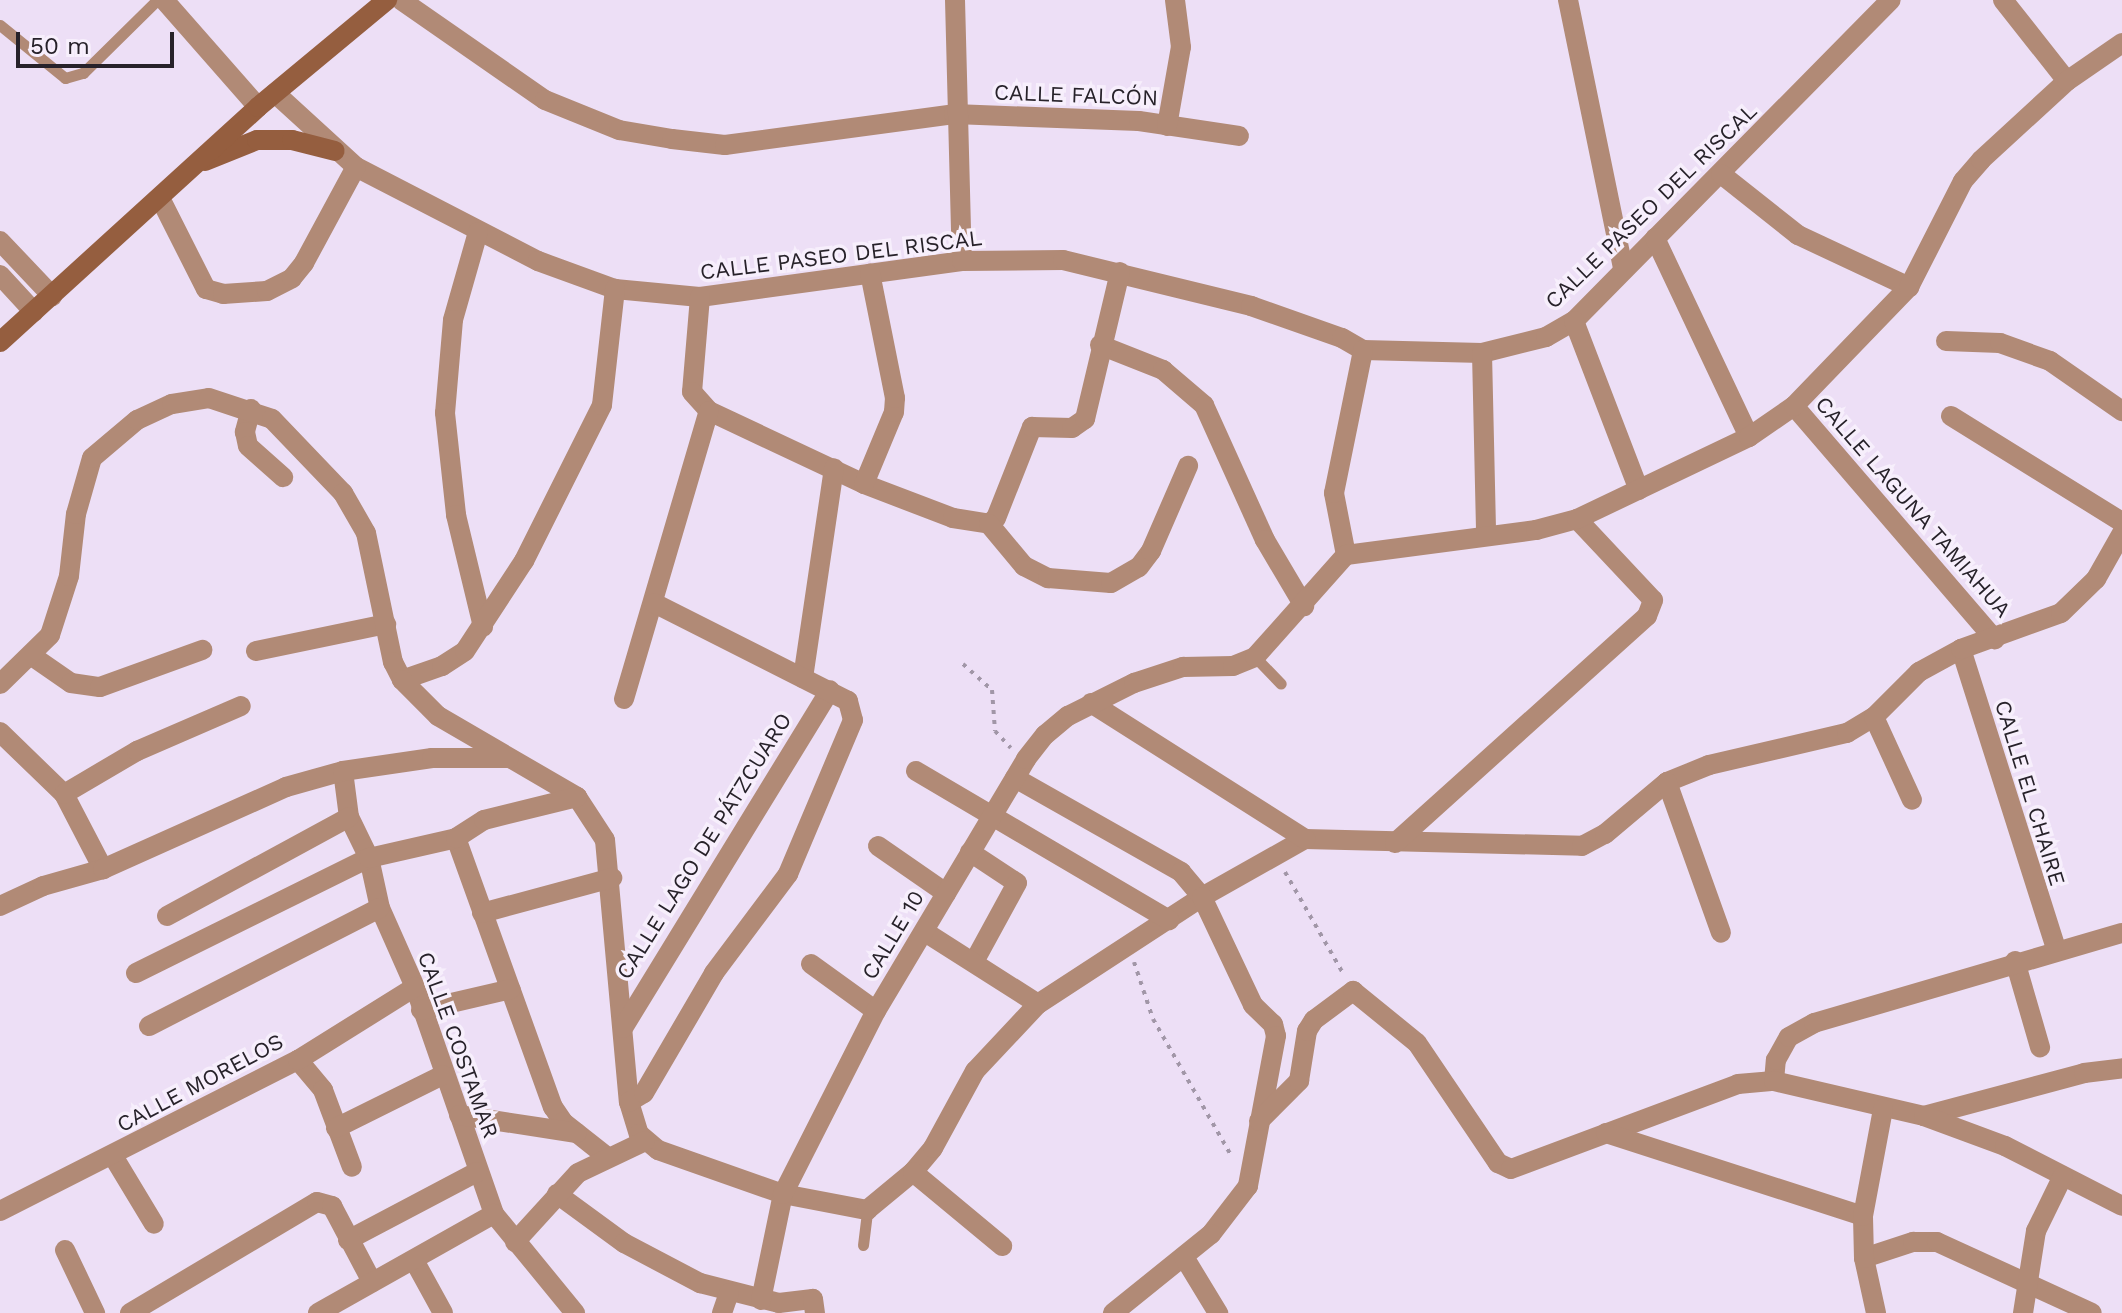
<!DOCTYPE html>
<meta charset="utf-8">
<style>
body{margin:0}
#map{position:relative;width:2122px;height:1313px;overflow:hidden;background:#eddff6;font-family:"Work Sans",sans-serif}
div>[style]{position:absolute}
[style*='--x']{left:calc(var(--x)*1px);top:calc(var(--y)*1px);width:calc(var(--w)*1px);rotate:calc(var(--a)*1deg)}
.path>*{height:4px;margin-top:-2px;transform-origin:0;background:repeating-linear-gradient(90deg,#a196a7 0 4px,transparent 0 10px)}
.service>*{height:11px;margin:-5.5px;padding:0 5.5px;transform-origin:5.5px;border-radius:5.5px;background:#b18a76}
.minor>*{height:20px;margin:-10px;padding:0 10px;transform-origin:10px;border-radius:10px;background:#b18a76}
.secondary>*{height:20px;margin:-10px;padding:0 10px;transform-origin:10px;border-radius:10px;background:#955e3f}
span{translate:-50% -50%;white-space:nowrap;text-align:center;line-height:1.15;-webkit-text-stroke:7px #f7effc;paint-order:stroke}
.street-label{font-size:22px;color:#27222a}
.scale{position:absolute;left:16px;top:32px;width:158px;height:36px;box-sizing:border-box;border:4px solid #27222a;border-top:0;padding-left:10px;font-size:24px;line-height:28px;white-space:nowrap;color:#27222a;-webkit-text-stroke:6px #f7effc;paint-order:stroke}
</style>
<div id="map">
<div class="path">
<i style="--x:963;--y:664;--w:39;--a:42"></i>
<i style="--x:992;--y:690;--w:41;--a:85.8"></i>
<i style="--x:995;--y:731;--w:23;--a:47"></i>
<i style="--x:1285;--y:872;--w:119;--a:60.2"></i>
<i style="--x:1134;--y:962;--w:60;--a:71.6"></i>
<i style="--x:1153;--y:1019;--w:159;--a:60.2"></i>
</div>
<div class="service">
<i style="--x:0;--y:25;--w:84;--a:39.2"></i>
<i style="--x:65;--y:78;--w:19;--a:-16"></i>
<i style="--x:83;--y:73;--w:104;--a:-44.6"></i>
<i style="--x:1255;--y:657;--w:37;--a:46"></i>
<i style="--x:863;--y:1245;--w:35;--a:-83"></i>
</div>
<div class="minor">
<i style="--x:164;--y:0;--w:142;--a:48.7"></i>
<i style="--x:401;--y:0;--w:175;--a:34.8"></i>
<i style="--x:545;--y:100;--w:80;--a:22.1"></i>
<i style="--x:619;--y:130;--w:54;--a:9.6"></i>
<i style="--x:672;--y:139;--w:53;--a:6.5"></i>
<i style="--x:725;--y:145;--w:231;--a:-7.7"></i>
<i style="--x:954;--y:114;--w:185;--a:2.2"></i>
<i style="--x:1139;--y:121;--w:101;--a:8.5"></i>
<i style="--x:955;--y:0;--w:261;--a:88.5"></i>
<i style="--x:1568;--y:0;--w:275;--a:78.4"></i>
<i style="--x:2003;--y:0;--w:103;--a:51.7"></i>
<i style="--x:275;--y:93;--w:110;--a:42.4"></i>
<i style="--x:356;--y:167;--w:205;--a:27.3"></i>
<i style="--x:538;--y:261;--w:82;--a:20"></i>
<i style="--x:615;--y:289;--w:85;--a:5.4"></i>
<i style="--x:700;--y:297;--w:264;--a:-7.8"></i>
<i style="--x:962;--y:261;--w:101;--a:-0.6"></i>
<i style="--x:1063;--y:260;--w:194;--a:13.7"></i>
<i style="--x:1251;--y:306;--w:96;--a:19.4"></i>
<i style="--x:1342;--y:338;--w:24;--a:30"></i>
<i style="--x:1363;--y:350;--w:119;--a:1.4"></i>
<i style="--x:1482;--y:353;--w:66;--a:-14"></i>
<i style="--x:1546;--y:337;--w:32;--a:-30"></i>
<i style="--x:1574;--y:321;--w:451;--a:-45.4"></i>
<i style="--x:1167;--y:126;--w:80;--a:-80"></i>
<i style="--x:1181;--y:47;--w:47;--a:-97.3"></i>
<i style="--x:1721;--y:174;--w:98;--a:38.4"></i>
<i style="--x:1798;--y:235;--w:123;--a:25.1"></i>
<i style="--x:160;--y:198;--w:102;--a:63.2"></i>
<i style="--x:206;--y:289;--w:18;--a:16"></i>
<i style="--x:223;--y:294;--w:44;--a:-3.9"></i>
<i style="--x:267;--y:291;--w:28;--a:-27"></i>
<i style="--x:292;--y:278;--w:19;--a:-51"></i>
<i style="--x:304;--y:263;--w:109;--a:-61.6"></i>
<i style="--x:478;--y:232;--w:91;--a:105.9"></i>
<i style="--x:453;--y:320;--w:93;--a:94.9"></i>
<i style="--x:445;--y:413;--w:103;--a:83.8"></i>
<i style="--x:456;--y:515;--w:115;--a:76.4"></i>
<i style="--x:1655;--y:238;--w:220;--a:64.7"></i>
<i style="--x:0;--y:241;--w:76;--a:46.6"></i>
<i style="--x:0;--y:275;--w:50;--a:47.4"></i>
<i style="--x:700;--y:297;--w:95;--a:94.8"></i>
<i style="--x:692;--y:392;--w:25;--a:48"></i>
<i style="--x:709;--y:411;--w:171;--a:25.2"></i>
<i style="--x:864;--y:484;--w:95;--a:20.9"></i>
<i style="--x:953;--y:518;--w:36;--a:9"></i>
<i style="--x:1574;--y:321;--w:181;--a:69"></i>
<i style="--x:1946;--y:341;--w:54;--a:2.1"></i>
<i style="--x:2000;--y:343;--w:53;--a:19.8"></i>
<i style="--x:2050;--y:361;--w:88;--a:34.8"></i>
<i style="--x:1100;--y:345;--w:68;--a:21.6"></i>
<i style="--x:1163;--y:370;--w:54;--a:40.5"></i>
<i style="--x:1204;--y:405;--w:148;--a:65.7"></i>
<i style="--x:1265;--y:540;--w:77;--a:59.4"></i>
<i style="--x:1482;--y:353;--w:182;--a:88.7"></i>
<i style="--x:1794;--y:406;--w:308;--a:49.3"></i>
<i style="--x:251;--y:409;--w:24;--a:105"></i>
<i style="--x:245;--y:432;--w:14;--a:78"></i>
<i style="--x:248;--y:446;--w:47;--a:41.5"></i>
<i style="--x:1951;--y:416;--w:201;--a:31.8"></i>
<i style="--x:864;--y:484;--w:78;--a:-67.4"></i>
<i style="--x:894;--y:412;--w:14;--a:-86"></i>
<i style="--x:895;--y:398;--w:127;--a:-101.3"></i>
<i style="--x:989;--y:524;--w:9;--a:-41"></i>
<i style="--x:996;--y:518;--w:98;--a:-68.4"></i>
<i style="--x:1032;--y:427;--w:40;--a:1.4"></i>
<i style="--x:1072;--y:428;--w:16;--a:-35"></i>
<i style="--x:1085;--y:419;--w:151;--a:-76.6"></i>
<i style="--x:989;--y:524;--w:55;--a:50.2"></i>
<i style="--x:1024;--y:566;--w:27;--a:27"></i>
<i style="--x:1048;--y:578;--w:63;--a:4.5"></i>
<i style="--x:1111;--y:583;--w:32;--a:-30"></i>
<i style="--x:1139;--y:567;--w:20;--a:-53"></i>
<i style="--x:1151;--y:551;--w:93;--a:-66.5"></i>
<i style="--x:1346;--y:555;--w:63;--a:-101"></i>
<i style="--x:1334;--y:493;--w:146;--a:-78.5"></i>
<i style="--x:1961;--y:649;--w:315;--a:72.4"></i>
<i style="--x:256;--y:651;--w:133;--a:-11.7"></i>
<i style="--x:32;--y:656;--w:47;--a:34.7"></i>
<i style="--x:71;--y:683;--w:29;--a:8"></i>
<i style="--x:100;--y:687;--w:109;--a:-19.9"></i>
<i style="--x:803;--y:678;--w:212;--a:-81.6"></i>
<i style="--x:402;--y:680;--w:42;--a:-19.3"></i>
<i style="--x:442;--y:666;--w:27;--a:-33"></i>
<i style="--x:465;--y:651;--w:108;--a:-56.8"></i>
<i style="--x:524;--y:561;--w:174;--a:-63.4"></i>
<i style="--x:602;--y:405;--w:117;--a:-83.6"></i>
<i style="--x:0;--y:684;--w:70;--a:-44.4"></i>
<i style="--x:50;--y:635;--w:62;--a:-72.1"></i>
<i style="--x:69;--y:576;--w:62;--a:-83.6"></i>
<i style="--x:76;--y:514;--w:58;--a:-74.1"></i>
<i style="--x:92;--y:458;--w:59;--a:-40.2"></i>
<i style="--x:137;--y:420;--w:38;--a:-25"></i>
<i style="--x:172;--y:404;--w:37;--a:-9"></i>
<i style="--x:209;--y:398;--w:66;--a:18.4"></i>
<i style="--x:272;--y:419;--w:103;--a:46.2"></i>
<i style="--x:343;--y:493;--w:46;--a:60.1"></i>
<i style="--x:366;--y:533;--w:132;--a:78.2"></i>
<i style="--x:393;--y:662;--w:20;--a:63"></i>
<i style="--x:402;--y:680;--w:51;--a:45"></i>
<i style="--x:438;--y:716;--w:161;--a:30.2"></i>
<i style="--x:577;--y:797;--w:51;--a:56.9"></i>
<i style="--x:605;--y:840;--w:263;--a:84.8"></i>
<i style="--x:629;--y:1102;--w:34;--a:73"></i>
<i style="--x:639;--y:1134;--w:25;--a:40"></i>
<i style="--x:658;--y:1150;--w:133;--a:19.4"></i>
<i style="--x:783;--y:1194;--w:86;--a:10.8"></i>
<i style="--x:867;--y:1210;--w:60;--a:-39.6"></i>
<i style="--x:913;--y:1172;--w:31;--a:-50"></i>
<i style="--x:933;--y:1148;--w:88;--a:-61.4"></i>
<i style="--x:975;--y:1071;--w:92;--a:-46.8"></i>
<i style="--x:1038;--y:1004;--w:196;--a:-33.1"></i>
<i style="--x:1202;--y:897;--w:118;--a:-29.4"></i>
<i style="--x:1305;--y:839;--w:277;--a:1.4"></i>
<i style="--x:1582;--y:846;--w:26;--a:-28"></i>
<i style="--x:1605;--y:834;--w:81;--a:-40"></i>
<i style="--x:1667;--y:782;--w:45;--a:-22"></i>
<i style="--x:1709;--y:765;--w:142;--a:-13.1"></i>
<i style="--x:1847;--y:733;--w:31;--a:-31"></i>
<i style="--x:1874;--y:717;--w:64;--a:-45"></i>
<i style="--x:1919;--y:672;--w:48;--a:-28.7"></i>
<i style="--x:1961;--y:649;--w:106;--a:-19.8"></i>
<i style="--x:2061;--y:613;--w:49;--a:-44.2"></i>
<i style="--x:2096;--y:579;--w:53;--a:-60.5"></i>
<i style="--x:624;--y:699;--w:300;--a:-73.6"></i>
<i style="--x:1091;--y:703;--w:254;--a:32.4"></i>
<i style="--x:1874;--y:717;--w:91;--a:65.4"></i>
<i style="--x:0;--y:732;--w:89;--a:44.1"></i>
<i style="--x:64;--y:794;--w:85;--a:62.5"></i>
<i style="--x:343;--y:771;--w:46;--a:82.6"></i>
<i style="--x:349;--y:817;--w:46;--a:64"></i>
<i style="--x:369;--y:858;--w:51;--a:77.6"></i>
<i style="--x:380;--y:908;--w:86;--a:66.1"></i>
<i style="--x:415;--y:987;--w:240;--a:70.8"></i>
<i style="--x:494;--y:1214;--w:128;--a:50.7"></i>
<i style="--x:916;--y:771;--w:294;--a:30.5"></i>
<i style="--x:1015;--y:778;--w:191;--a:29.5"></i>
<i style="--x:1181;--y:872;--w:33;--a:50"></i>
<i style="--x:1202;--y:897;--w:119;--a:64.7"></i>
<i style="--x:1253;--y:1005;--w:28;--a:44"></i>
<i style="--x:1273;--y:1024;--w:12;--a:76"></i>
<i style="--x:1276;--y:1036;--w:153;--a:100.6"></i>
<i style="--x:1248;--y:1186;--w:61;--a:127.6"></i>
<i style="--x:1211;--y:1234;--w:126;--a:141.1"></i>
<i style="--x:1667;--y:782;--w:160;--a:70.3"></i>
<i style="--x:64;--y:794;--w:85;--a:-30.5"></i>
<i style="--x:137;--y:751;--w:113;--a:-23.4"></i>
<i style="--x:456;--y:838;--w:286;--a:70.2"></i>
<i style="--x:553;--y:1107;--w:18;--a:56"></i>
<i style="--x:563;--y:1122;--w:55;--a:38.3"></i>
<i style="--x:1395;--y:843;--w:339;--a:-42"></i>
<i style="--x:1647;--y:616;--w:17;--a:-69"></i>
<i style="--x:1653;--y:600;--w:111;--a:-133.2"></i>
<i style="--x:878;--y:846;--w:83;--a:34.7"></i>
<i style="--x:970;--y:852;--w:56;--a:33.4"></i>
<i style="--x:1017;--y:883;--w:90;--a:118.6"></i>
<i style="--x:0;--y:906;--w:47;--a:-24.9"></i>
<i style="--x:43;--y:886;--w:62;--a:-15.8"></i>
<i style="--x:103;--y:869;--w:201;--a:-24.1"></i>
<i style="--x:286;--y:787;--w:59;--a:-15.7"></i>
<i style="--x:343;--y:771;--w:90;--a:-8.3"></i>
<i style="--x:432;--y:758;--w:77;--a:0"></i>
<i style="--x:482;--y:913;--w:135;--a:-15.1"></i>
<i style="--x:167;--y:916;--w:207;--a:-28.5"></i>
<i style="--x:925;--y:932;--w:134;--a:32.5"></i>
<i style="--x:2015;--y:961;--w:90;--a:73.8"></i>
<i style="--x:811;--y:964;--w:80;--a:35.9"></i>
<i style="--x:136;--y:973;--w:260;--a:-26.3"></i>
<i style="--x:369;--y:858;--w:89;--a:-12.9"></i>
<i style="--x:456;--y:838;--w:33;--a:-33"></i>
<i style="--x:484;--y:820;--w:96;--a:-13.9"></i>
<i style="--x:421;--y:1010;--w:92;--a:-13.1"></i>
<i style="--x:149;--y:1026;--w:259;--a:-27.1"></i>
<i style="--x:623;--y:1028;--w:396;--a:-58.5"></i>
<i style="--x:298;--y:1060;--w:39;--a:50"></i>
<i style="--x:323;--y:1090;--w:82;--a:69.4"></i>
<i style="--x:1774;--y:1081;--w:21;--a:-85"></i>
<i style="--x:1776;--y:1060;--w:26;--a:-61"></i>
<i style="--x:1789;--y:1037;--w:29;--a:-29"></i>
<i style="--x:1814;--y:1023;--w:321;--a:-16.3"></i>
<i style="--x:629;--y:1102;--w:17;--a:-31"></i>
<i style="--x:644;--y:1093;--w:139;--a:-59.7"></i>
<i style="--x:714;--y:973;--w:124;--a:-53.2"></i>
<i style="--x:788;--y:874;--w:167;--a:-67.1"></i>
<i style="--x:853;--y:720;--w:20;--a:-105"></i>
<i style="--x:848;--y:701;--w:217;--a:-153.2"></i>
<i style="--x:459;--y:1115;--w:119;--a:8.7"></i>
<i style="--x:1924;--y:1116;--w:166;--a:-15"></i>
<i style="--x:2084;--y:1073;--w:38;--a:-7"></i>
<i style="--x:1259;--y:1121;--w:57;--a:-45"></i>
<i style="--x:1299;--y:1081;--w:51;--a:-80.9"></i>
<i style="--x:1307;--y:1031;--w:13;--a:-58"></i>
<i style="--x:1314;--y:1020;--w:49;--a:-36.6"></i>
<i style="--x:1353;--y:991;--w:82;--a:39.1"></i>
<i style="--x:1417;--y:1043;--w:145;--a:56"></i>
<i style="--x:1498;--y:1163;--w:14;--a:25"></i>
<i style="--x:1511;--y:1169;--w:242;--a:-20.5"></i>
<i style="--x:1738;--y:1084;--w:36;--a:-5"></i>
<i style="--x:1774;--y:1081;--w:154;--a:13.1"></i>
<i style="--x:1924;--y:1116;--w:86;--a:20.3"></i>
<i style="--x:2005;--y:1146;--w:131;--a:27.1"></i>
<i style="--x:336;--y:1128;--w:119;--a:-26.4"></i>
<i style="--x:1606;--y:1133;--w:270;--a:17.9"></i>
<i style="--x:113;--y:1156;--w:79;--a:58.9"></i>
<i style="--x:913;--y:1172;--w:116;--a:39.7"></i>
<i style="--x:557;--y:1194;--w:83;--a:36.2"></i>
<i style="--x:624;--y:1243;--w:86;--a:27.8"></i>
<i style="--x:700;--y:1283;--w:81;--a:14.2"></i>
<i style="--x:779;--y:1303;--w:34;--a:-7"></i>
<i style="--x:813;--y:1299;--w:14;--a:82"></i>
<i style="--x:0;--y:1211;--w:334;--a:-26.9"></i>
<i style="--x:298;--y:1060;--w:138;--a:-32"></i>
<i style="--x:348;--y:1240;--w:146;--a:-27.8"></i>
<i style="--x:515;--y:1242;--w:93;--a:-47.6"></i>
<i style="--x:578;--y:1173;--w:74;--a:-25.5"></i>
<i style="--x:65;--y:1250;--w:70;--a:64.5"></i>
<i style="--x:1184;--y:1257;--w:66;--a:58.7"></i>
<i style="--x:1864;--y:1258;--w:52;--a:-18.1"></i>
<i style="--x:1913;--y:1242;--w:24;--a:0"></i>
<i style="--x:1937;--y:1242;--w:170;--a:24.6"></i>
<i style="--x:415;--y:1262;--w:58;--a:61.2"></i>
<i style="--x:761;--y:1300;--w:108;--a:-78.3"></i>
<i style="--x:783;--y:1194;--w:205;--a:-63.1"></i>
<i style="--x:876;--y:1011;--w:293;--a:-59.2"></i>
<i style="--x:1026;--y:759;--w:31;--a:-52"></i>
<i style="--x:1045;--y:735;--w:30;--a:-40"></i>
<i style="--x:1068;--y:716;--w:74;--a:-26.6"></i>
<i style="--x:1134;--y:683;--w:52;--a:-18.1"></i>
<i style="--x:1183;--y:667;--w:50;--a:-1.1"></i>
<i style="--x:1233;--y:666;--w:24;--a:-22"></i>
<i style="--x:1255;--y:657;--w:137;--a:-48.3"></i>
<i style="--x:1346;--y:555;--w:192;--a:-7.5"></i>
<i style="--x:1536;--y:530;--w:42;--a:-15"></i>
<i style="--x:1577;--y:519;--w:191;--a:-25.5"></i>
<i style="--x:1749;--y:437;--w:55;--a:-34.6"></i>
<i style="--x:1794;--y:406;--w:165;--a:-46"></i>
<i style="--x:1909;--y:287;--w:119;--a:-63"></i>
<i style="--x:1963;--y:181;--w:28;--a:-49"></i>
<i style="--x:1981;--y:160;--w:117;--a:-42.6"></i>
<i style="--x:2067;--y:81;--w:67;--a:-34.6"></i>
<i style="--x:130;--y:1313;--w:217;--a:-30.7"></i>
<i style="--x:317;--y:1202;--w:16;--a:15"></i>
<i style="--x:332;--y:1206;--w:86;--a:62.2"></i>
<i style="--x:318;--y:1313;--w:202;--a:-29.4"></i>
<i style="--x:722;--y:1313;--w:21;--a:-71"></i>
<i style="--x:1876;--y:1313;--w:56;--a:-102.3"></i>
<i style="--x:1864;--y:1258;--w:42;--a:-91.4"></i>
<i style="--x:1863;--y:1216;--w:109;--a:-79.4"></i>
<i style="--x:2023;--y:1313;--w:83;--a:-81"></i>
<i style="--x:2036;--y:1231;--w:61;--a:-63.9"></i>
</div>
<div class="secondary">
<i style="--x:205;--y:161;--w:56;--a:-22"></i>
<i style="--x:257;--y:140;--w:35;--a:0"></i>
<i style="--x:292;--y:140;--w:44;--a:14.3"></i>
<i style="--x:0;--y:342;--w:349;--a:-42.3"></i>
<i style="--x:258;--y:107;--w:168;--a:-39.7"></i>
</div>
<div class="street-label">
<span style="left:1076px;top:95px;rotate:2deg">CALLE FALCÓN</span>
<span style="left:1651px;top:206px;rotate:-44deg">CALLE PASEO DEL RISCAL</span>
<span style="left:841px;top:255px;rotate:-7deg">CALLE PASEO DEL RISCAL</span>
<span style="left:1913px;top:507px;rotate:49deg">CALLE LAGUNA TAMIAHUA</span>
<span style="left:2030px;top:793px;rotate:73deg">CALLE EL CHAIRE</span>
<span style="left:704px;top:846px;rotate:-58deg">CALLE LAGO DE PÁTZCUARO</span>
<span style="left:893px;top:935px;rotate:-59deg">CALLE 10</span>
<span style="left:458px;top:1045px;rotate:70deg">CALLE COSTAMAR</span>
<span style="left:200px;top:1083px;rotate:-28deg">CALLE MORELOS</span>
</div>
<div class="scale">50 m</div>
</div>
